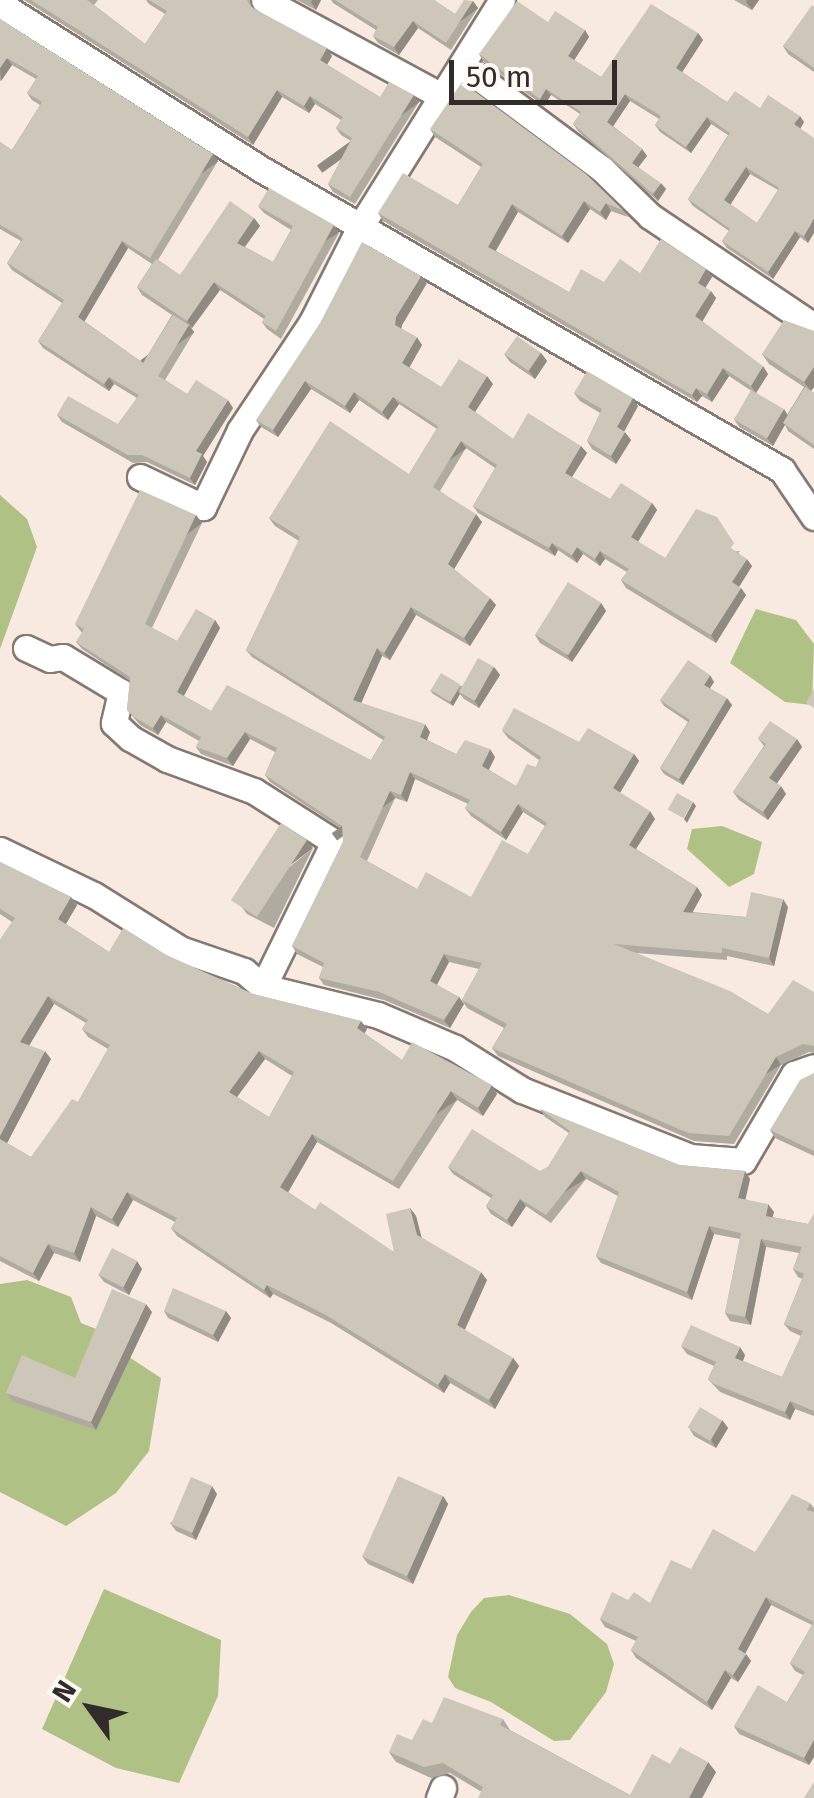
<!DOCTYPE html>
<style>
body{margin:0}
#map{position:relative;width:814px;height:1798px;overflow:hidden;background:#f8eae1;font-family:"Fira Sans",sans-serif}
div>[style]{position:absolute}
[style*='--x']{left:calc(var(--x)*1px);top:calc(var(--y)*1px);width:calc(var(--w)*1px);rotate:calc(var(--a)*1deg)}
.water>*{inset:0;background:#afc185}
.roads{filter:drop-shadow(2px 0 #857971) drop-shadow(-2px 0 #857971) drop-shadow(0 2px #857971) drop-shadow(0 -2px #857971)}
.street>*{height:25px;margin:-12.5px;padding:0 12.5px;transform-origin:12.5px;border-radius:12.5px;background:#fff}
.wall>*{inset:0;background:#b0aba0}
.shaded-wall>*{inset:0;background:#908b82;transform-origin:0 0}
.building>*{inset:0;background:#cdc7ba;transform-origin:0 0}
span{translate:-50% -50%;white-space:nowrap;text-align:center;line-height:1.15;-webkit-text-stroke:8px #fff9f6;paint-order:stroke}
.north{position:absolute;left:40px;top:1658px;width:100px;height:100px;-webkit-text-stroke:8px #fff9f6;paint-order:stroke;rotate:303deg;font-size:28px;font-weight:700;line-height:40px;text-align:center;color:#312c29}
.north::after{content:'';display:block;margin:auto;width:35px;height:45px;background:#312c29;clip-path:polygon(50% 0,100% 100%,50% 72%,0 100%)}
.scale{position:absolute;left:449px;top:60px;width:168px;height:45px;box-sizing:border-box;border:5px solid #312c29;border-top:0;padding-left:12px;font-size:30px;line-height:35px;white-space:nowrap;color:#312c29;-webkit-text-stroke:8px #fff9f6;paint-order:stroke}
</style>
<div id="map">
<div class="water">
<i style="clip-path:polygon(0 495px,27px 519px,37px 547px,0 649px)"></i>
<i style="clip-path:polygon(756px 609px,796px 620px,814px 644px,812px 705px,785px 702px,730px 663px)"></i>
<i style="clip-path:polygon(722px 826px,762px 842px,754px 874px,729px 887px,687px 849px,692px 829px)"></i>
<i style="clip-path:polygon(27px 1280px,71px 1297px,81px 1323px,114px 1336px,129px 1357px,161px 1378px,149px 1451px,116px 1493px,66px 1526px,0 1492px,0 1284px)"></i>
<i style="clip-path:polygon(104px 1589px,221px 1640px,218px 1696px,179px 1783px,116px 1768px,42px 1729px)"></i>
<i style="clip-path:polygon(509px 1595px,570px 1614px,607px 1644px,614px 1664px,606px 1692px,570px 1740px,554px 1741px,491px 1702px,455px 1688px,448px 1677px,457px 1635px,471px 1612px,484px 1598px)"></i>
</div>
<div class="roads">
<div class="street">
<i style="--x:264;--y:0;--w:206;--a:28.4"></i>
<i style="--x:0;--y:4;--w:309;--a:32.3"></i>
<i style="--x:261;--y:169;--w:602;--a:30.02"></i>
<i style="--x:782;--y:470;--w:57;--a:55.8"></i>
<i style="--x:462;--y:65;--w:174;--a:36.6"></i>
<i style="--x:602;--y:169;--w:67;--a:44.4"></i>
<i style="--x:650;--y:216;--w:197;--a:33.9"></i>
<i style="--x:140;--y:477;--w:70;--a:25.5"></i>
<i style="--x:203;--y:507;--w:85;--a:-64.3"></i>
<i style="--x:240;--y:430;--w:130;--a:-56.3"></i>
<i style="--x:312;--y:322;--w:106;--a:-63.2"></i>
<i style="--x:360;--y:227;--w:268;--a:-58"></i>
<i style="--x:26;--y:648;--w:26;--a:25"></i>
<i style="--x:50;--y:659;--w:13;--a:-9"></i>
<i style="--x:63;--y:657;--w:68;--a:31.1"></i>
<i style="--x:121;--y:692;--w:32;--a:103"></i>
<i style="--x:114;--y:723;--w:22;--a:43"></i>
<i style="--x:130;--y:738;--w:43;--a:29.6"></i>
<i style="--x:167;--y:759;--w:93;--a:20.2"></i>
<i style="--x:254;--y:791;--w:95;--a:32.5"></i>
<i style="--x:334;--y:842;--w:161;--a:116.1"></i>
<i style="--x:0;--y:850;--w:104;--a:25.6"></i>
<i style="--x:94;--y:895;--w:102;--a:32.1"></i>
<i style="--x:180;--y:949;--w:68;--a:19"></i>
<i style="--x:244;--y:971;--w:25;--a:40"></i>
<i style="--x:263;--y:987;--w:118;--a:13.7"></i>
<i style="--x:378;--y:1015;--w:84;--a:23.2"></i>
<i style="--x:455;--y:1048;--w:79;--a:32.1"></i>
<i style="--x:522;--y:1090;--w:181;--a:21.7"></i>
<i style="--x:690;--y:1157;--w:53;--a:4.3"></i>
<i style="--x:743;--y:1161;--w:101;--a:-59.6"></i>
<i style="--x:794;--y:1074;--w:21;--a:-19"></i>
<i style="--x:439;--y:1798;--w:11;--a:-68"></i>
</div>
</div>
<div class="wall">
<i style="clip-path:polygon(24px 0,98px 0,94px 5px,145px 44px,165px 14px,149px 4px,146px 0,249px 0,252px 7px,332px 56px,327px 65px,380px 97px,419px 102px,355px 204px,333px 192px,328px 184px,351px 141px,341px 135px,336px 128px,341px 120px,315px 104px,309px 113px,282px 97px,253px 145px)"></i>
<i style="clip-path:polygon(297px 0,321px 0,316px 10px)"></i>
<i style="clip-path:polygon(331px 0,434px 0,455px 14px,478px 8px,451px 50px,418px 28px,399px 55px,378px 43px,373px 36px,376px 30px,333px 3px)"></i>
<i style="clip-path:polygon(734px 0,759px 0,752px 10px)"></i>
<i style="clip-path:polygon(814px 7px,814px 72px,788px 54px,783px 46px)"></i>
<i style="clip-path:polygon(evenodd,0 19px,218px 161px,158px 260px,180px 275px,254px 218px,260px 226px,245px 247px,273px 262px,291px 230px,264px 213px,258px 206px,339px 233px,281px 339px,267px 329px,262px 322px,264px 319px,220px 290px,192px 328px,190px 327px,194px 332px,165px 380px,187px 394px,233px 408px,203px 456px,207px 462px,195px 485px,147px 462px,133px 463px,62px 422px,57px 415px,118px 424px,137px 398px,114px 384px,109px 391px,43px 348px,38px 341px,62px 303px,12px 270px,7px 263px,21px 241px,0 229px,0 142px,12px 150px,40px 105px,32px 100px,27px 93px,36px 79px,12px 65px,1px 81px,0 80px,0 19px,128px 248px,152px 264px,137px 287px,142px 295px,172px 315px,143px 363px,84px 321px,128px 248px)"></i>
<i style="clip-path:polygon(evenodd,548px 22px,585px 30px,589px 37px,574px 60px,601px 77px,698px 33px,703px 40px,682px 72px,727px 102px,760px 108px,804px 122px,800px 128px,808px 243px,800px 237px,773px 279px,727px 248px,722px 241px,729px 231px,693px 206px,688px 199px,728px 135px,711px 124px,691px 153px,660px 132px,655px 125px,659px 119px,630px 101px,613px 126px,642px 149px,647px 156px,638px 167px,666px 189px,658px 201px,578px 131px,573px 124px,580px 114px,551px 95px,544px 106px,483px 61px,479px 54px,548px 22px,750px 174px,778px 190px,757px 223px,730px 204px,750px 174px)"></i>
<i style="clip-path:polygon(430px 129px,623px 210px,628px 217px,611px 211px,606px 220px,590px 209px,568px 243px,518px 212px,496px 251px,569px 292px,640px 273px,706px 269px,712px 277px,705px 287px,716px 298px,702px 321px,768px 374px,756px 393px,787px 415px,804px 387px,769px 364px,762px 354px,814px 331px,814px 387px,811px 391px,814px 393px,814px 449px,788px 431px,785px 425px,773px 446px,739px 427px,734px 419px,753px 392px,729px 376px,712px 402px,702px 396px,697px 402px,383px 221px,378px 213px,458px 205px,481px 167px,435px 137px)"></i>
<i style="clip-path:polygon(evenodd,427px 283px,402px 325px,401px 328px,422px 345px,409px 367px,441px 387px,493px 384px,475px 412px,513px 439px,581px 446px,587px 453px,572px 477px,610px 499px,652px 503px,657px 510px,638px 542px,665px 558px,740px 551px,738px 553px,752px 566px,739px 587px,746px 595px,716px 643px,626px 588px,621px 580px,627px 572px,605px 559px,600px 566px,583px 554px,577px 563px,558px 550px,555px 556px,478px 513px,473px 506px,495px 468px,466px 448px,440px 491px,482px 522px,454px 569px,496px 605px,470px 646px,416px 615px,390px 660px,382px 656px,361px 703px,430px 732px,427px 740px,456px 754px,495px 757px,489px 770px,516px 786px,536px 767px,539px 760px,508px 738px,502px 730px,579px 742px,634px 754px,639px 761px,620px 793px,655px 819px,636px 849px,697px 887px,702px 895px,692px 912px,746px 917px,788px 907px,774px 966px,727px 956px,727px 960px,636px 953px,768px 1014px,814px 992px,814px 1053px,809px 1052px,781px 1065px,734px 1144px,694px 1141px,498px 1056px,492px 1048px,504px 1028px,467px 1008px,462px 1000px,479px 969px,449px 962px,437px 985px,459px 997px,464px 1004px,450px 1028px,384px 1000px,324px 985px,319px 978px,323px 967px,297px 954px,292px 946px,343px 842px,343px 830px,270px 782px,265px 775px,275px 752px,250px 739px,233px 766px,201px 754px,196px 747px,199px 741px,166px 722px,158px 735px,140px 725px,127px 710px,130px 681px,82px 649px,76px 642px,82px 633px,75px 624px,196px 515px,202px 523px,152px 628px,177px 641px,215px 620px,220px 628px,184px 696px,211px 711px,371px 760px,383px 740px,252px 657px,246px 650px,299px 541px,275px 526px,269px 518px,409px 474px,437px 429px,399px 404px,388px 420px,359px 400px,350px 413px,311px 389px,278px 437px,261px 427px,256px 420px,427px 283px,415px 779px,468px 804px,465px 808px,471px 816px,506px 840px,523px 812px,545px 826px,528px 854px,471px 897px,417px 889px,367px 861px,395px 798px,407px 802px,415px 779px)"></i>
<i style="clip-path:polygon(541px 353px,547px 361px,535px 379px,510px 362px,504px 354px)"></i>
<i style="clip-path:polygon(574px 393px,638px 406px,624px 432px,631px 440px,616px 464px,592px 449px,587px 441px,600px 413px,580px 401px)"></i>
<i style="clip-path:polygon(601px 603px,606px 611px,572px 662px,540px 643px,535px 635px)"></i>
<i style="clip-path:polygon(494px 667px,500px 675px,479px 708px,464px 699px,460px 694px,453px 706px,433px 694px,430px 690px,462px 686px)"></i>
<i style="clip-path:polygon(714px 682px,710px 688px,732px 705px,683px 785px,664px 774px,660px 768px,688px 722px,664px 706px,660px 700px)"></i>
<i style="clip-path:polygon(758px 738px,797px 739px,802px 747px,777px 783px,786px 794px,768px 820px,739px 800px,733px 792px,764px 746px)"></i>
<i style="clip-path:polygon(313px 848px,274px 928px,247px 914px,241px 906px)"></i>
<i style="clip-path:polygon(evenodd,0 862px,71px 897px,77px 905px,66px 924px,109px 952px,166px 955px,253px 994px,361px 1021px,367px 1029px,364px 1033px,402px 1060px,497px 1094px,483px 1116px,457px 1100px,399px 1189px,317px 1142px,288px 1192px,315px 1210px,394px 1252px,410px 1208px,416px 1216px,421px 1237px,487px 1280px,464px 1330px,513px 1358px,519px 1366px,495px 1409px,450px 1383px,444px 1393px,331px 1323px,273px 1294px,270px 1298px,177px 1236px,171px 1228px,175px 1222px,133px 1200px,118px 1227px,96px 1216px,80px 1262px,54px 1253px,39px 1281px,0 1261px,0 940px,12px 922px,0 914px,0 862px,54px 1004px,86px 1023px,82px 1029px,88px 1037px,108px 1049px,78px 1102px,31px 1157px,7px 1143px,51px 1059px,29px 1045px,54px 1004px,0 862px,265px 1059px,292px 1076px,269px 1117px,237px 1097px,265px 1059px)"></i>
<i style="clip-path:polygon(814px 1073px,814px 1156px,775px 1138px,770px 1130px)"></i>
<i style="clip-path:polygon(540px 1109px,679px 1165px,745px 1171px,750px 1179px,745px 1199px,774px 1212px,772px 1217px,808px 1224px,814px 1214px,814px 1416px,795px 1409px,790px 1420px,720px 1392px,708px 1379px,714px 1366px,687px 1354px,681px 1346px,745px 1355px,743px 1361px,782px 1377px,801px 1336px,790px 1331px,784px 1324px,802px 1279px,798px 1277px,793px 1269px,799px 1253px,766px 1247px,751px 1325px,730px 1321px,725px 1313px,740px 1239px,714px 1234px,692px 1300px,601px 1263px,596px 1256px,618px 1196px,586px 1179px,551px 1223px,526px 1206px,512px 1227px,491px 1214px,486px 1206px,491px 1198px,453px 1174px,448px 1167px,540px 1171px,548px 1167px,569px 1133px,545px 1117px)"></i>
<i style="clip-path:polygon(142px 1269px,129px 1295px,104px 1282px,98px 1274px)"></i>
<i style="clip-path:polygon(164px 1311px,226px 1311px,231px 1318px,218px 1342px,168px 1318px)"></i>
<i style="clip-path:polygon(152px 1312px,96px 1430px,12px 1401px,6px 1393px,75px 1378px)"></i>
<i style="clip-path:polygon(722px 1420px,728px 1428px,716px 1448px,694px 1436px,689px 1428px)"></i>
<i style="clip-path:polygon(217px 1494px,196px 1540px,176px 1531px,170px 1523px)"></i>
<i style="clip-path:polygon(443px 1496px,448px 1504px,413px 1584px,368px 1564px,362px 1556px)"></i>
<i style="clip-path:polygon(810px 1503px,814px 1508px,814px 1757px,809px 1765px,739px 1734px,734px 1726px,787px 1702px,803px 1675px,795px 1671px,790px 1663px,812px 1625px,771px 1605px,745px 1653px,751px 1661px,738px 1682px,731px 1678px,712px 1710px,636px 1658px,631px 1650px,636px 1641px,605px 1627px,600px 1619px,628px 1600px,650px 1603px,691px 1569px,755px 1552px)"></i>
<i style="clip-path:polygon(503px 1719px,510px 1730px,630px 1795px,670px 1764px,716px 1772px,702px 1798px,480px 1791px,450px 1773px,431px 1778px,396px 1762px,389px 1752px,412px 1740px,432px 1723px)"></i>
</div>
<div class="shaded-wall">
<i style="clip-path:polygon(312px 0,321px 0,316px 10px,311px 2px)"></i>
<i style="clip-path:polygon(747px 0,759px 0,752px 10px,746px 2px)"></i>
<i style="left:473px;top:1px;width:9px;height:50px;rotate:54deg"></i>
<i style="clip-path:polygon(413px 21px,418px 28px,399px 55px,394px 47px)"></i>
<i style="clip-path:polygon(585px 30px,589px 37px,573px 62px,568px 56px)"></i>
<i style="clip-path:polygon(698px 33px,703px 40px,681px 74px,676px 68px)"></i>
<i style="clip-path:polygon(327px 48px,332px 56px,325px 68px,320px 60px)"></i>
<i style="clip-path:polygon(7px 58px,12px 65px,1px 81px,0 68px)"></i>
<i style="clip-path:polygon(546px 89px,551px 95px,544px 106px,540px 99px)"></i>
<i style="clip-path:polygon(277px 90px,282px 97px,253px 145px,248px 137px)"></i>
<i style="clip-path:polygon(625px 94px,630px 101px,612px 128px,607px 122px)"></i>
<i style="left:414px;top:95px;width:9px;height:120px;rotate:54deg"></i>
<i style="clip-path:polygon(310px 96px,315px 104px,309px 113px,304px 106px)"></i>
<i style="clip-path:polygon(800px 116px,804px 122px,799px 131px,794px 124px)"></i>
<i style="clip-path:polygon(707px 117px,711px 124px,691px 153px,686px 147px)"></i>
<i style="clip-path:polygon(642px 149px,647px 156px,637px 169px,632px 163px)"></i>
<i style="left:213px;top:154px;width:9px;height:122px;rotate:54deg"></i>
<i style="clip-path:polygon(746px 167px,750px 174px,729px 207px,724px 200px)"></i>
<i style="clip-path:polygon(661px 183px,666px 189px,658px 201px,653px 194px)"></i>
<i style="clip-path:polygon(584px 201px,590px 209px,568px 243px,562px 236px)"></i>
<i style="clip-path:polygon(606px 203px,611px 211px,606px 220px,600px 212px)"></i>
<i style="clip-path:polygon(512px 204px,518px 212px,493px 255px,488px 247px)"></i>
<i style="clip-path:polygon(254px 218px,260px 226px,242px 250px,237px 243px)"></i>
<i style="clip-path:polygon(814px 218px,814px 233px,808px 243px,804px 236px)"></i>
<i style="left:334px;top:225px;width:9px;height:121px;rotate:58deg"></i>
<i style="clip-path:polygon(795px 231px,800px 237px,773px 279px,768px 272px)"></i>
<i style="clip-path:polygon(122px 241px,128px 248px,83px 324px,78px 317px)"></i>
<i style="clip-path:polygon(706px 269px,712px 277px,704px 290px,698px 283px)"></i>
<i style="clip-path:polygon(421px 276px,427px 283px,402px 325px,401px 332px,395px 325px,396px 317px)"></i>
<i style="clip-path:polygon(214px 282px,220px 290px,192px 328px,187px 321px)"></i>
<i style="clip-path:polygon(711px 291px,716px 298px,701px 324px,695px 316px)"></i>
<i style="left:189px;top:325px;width:9px;height:60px;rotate:54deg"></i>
<i style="clip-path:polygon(417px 337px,422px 345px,408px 370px,402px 363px)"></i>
<i style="clip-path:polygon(541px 353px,547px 361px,535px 379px,529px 371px)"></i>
<i style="clip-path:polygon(763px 366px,768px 374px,756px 393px,751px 386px)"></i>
<i style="clip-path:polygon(814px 367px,814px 387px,811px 391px,804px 382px)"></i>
<i style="clip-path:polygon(723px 368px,729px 376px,712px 402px,707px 394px)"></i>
<i style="clip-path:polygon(487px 376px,493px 384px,473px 415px,468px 407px)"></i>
<i style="clip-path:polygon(109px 377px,114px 384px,109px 391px,104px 384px)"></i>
<i style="clip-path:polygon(305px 381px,311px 389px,278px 437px,273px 430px)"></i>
<i style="clip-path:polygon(696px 388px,702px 396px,697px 402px,692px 395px)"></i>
<i style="clip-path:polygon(354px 392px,359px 400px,350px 413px,345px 406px)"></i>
<i style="clip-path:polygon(393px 397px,399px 404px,388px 420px,382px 412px)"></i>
<i style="clip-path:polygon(633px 398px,638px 406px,622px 435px,617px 427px)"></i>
<i style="clip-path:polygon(228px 400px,233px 408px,203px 456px,207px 462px,195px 485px,190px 478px,196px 451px)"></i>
<i style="clip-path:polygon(784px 409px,789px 417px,773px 446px,767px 438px)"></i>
<i style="clip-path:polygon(625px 432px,631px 440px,616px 464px,611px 456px)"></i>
<i style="left:461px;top:441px;width:9px;height:54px;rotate:54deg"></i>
<i style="clip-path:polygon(581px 446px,587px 453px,570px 480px,565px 473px)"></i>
<i style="clip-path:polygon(652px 503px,657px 510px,636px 545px,631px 537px)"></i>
<i style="clip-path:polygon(476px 514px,482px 522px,453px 571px,448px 564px)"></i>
<i style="left:196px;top:515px;width:10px;height:120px;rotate:53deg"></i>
<i style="clip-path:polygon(552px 543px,558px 550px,555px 556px,549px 548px)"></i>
<i style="clip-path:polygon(577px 547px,583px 554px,577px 563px,572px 555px)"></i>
<i style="clip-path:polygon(600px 551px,605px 559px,600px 566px,595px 559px)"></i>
<i style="clip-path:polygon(747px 559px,752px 566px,737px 590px,732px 582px)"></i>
<i style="clip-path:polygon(741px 588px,746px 595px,716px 643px,711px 635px)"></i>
<i style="clip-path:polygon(490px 598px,496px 605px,470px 646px,464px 638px)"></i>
<i style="clip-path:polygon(601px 603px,606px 611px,572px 662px,566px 654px)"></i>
<i style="clip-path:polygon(411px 607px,416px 615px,390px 660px,384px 653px)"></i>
<i style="clip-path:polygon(215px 620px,220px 628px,182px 699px,177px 692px)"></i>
<i style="clip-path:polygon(377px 648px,382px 656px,359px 708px,353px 700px)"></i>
<i style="clip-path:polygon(494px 667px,500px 675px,479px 708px,474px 700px)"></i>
<i style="clip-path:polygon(710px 675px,714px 682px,708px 691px,704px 685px)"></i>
<i style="clip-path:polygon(461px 685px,458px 691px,460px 694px,453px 706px,450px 702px)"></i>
<i style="clip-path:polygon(727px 698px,732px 705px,683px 785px,679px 779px)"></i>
<i style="clip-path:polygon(161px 715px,166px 722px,158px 735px,153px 728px)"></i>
<i style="clip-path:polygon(425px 724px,430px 732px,425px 745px,420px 737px)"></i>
<i style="clip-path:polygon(245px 732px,250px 739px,233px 766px,227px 758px)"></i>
<i style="clip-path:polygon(797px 739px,802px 747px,775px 786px,769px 778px)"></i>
<i style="clip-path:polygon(490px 749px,495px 757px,487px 773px,482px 766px)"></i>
<i style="clip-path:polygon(634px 754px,639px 761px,618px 796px,613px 788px)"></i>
<i style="clip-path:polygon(410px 772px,415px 779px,407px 802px,401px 795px)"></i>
<i style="clip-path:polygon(781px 786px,786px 794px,768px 820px,763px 812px)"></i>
<i style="left:390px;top:791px;width:9px;height:72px;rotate:54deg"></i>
<i style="clip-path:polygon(693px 802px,696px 806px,687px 823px,684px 819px)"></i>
<i style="clip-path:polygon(518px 804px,523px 812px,506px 840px,501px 832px)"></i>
<i style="clip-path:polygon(650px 811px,655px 819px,634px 852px,629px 845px)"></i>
<i style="left:307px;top:840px;width:10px;height:89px;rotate:53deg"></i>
<i style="clip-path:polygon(697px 887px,702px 895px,689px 919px,683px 912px)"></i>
<i style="clip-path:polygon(71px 897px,77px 905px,64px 927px,58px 919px)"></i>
<i style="clip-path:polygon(783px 899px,788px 907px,774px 966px,769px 958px)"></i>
<i style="clip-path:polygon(444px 954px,449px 962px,435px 988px,430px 981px)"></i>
<i style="clip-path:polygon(48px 996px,54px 1004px,26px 1051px,20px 1042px)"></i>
<i style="clip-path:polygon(459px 997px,464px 1004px,450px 1028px,444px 1020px)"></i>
<i style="clip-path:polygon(361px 1021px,367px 1029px,363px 1036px,357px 1028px)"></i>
<i style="clip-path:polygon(45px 1051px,51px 1059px,5px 1147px,0 1140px,0 1136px)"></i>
<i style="clip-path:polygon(259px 1051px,265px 1059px,234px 1101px,229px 1092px)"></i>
<i style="left:776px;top:1057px;width:9px;height:92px;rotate:58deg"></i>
<i style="clip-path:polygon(492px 1085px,497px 1094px,483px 1116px,478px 1108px)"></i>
<i style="left:451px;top:1091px;width:11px;height:107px;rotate:56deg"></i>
<i style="clip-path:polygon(312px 1134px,317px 1142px,286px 1196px,280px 1187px)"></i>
<i style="left:581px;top:1171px;width:9px;height:56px;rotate:58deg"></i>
<i style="clip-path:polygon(745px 1171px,750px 1179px,744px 1206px,738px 1198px)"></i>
<i style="clip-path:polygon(127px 1192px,133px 1200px,118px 1227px,112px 1219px)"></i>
<i style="clip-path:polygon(520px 1199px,526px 1206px,512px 1227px,507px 1220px)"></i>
<i style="clip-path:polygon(768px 1204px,774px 1212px,771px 1223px,766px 1216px)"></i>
<i style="clip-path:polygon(91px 1207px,96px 1216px,80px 1262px,74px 1253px)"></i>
<i style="clip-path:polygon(410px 1208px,416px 1216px,423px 1243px,417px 1235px)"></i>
<i style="clip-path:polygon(709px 1226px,714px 1234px,692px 1300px,687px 1292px)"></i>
<i style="clip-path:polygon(761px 1239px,766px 1247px,751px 1325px,745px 1317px)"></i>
<i style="clip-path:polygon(48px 1244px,54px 1253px,39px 1281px,33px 1273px)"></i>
<i style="clip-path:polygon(137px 1261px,142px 1269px,129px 1295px,123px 1287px)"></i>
<i style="clip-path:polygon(481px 1272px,487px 1280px,463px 1334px,457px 1325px)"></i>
<i style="clip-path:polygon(267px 1285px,273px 1294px,270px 1298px,264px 1290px)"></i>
<i style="clip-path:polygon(146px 1304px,152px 1312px,96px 1430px,91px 1422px)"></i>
<i style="clip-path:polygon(226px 1311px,231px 1318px,218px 1342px,213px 1335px)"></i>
<i style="clip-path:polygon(740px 1347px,745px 1355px,741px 1366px,735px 1358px)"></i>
<i style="clip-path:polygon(513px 1358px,519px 1366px,495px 1409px,489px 1400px)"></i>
<i style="clip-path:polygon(445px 1374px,450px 1383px,444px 1393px,438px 1385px)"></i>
<i style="clip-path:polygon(790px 1401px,795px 1409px,790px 1420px,785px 1412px)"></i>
<i style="clip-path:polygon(722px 1420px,728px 1428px,716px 1448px,711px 1440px)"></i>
<i style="clip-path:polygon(212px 1486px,217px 1494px,196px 1540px,191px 1532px)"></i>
<i style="clip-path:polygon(443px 1496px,448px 1504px,413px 1584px,407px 1576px)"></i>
<i style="clip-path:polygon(766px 1597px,771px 1605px,744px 1656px,738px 1649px)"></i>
<i style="clip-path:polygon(746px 1654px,751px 1661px,738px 1682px,733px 1675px)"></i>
<i style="clip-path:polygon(725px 1670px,731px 1678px,712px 1710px,707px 1702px)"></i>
<i style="clip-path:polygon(814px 1740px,814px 1757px,809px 1765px,804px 1758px)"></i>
<i style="clip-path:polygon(708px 1762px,716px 1772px,702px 1798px,689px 1798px)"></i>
</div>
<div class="building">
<i style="clip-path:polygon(31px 0,87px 0,145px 44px,167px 11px,149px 0,247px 0,251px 7px,327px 48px,320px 60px,380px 97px,389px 82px,414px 95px,350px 197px,328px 184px,352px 138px,336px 128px,343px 117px,310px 96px,304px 106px,277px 90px,248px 137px)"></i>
<i style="clip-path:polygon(335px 0,434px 0,455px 14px,464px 0,473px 1px,446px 43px,413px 21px,394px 47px,373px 36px,378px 27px)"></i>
<i style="clip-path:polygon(evenodd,517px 1px,548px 22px,555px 11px,585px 30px,568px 56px,601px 77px,651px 4px,698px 33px,676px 68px,727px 102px,735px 91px,760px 108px,768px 95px,800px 116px,794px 124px,814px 138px,814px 218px,804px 236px,795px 231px,768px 272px,722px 241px,730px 229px,688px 199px,730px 133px,707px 117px,686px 147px,655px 125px,661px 116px,625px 94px,607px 122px,642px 149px,632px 163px,661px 183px,653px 194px,573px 124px,581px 112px,546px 89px,540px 99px,479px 54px,517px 1px,746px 167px,779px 188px,757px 223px,724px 200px,746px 167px)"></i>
<i style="clip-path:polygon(812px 5px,814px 7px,814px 68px,783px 46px)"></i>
<i style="clip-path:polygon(0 19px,213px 154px,150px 258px,122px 241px,78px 317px,143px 363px,173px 315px,189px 325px,158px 376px,187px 394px,196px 380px,228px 400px,196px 451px,202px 454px,190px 478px,142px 455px,128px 455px,57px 415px,68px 396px,118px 424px,139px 395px,109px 377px,104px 384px,38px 341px,64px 300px,7px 263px,23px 239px,18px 235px,0 225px,0 142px,12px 150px,42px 102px,27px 93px,38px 76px,7px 58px,0 68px)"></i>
<i style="clip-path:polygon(462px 82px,586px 174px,623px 210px,606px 203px,600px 212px,584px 201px,562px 236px,512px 204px,488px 247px,569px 292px,581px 269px,604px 282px,620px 259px,640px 273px,661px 239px,706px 269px,698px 283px,711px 291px,695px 316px,763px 366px,751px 386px,723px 368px,707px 394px,696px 388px,692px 395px,378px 213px,403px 173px,458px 205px,483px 164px,430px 129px)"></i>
<i style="clip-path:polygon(269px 188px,334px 225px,276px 331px,262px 322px,266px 316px,214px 282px,187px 321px,137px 287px,156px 259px,180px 275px,230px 201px,254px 218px,237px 243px,273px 262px,293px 226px,258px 206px)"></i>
<i style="clip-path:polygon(evenodd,362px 242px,421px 276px,396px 317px,395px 325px,417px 337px,402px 363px,441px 387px,459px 359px,487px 376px,468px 407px,513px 439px,528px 413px,581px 446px,565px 473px,610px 499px,621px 483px,652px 503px,631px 537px,665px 558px,696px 509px,717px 517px,734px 543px,731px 548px,747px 559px,732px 582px,741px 588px,711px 635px,621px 580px,629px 569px,600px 551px,595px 559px,577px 547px,572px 555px,552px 543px,549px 548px,473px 506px,497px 465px,461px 441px,433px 487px,476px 514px,448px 564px,490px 598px,464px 638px,411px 607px,384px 653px,377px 648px,353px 700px,425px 724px,420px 737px,456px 754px,465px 740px,490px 749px,482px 766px,516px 786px,527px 764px,536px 767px,541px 757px,502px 730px,514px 708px,579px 742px,588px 728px,634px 754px,613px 788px,650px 811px,629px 845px,697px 887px,683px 912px,746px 917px,751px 892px,783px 899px,769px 958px,722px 948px,722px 953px,614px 944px,730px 991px,768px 1014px,793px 980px,814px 992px,814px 1046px,803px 1044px,776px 1057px,729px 1136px,688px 1133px,492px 1048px,507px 1024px,462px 1000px,482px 963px,444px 954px,430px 981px,459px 997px,444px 1020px,379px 992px,319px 978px,324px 963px,292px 946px,343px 842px,342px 826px,265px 775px,277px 748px,245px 732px,227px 758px,196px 747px,201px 737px,161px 715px,153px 728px,134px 717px,127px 710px,130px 677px,76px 642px,84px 629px,75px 624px,140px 490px,196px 515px,145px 624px,177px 641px,196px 609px,215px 620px,177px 692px,211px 711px,227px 685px,371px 760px,385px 737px,246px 650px,300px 537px,269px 518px,330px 421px,409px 474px,438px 426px,393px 397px,382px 412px,354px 392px,345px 406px,305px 381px,273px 430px,256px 420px,320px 323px,362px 242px,410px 772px,470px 800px,465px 808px,501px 832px,518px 804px,547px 823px,528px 854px,502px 840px,471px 897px,426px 872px,417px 889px,360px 857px,390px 791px,401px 795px,410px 772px)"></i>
<i style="clip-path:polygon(784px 320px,814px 331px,814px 367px,804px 382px,762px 354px)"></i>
<i style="left:517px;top:336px;width:29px;height:22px;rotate:35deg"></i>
<i style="clip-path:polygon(587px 371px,633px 398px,617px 427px,625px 432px,611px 456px,587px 441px,602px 409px,574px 393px)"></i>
<i style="clip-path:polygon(805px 387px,814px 393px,814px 445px,783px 423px)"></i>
<i style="left:751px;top:390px;width:38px;height:34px;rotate:30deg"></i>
<i style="left:568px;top:582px;width:39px;height:62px;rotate:32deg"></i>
<i style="left:478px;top:658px;width:18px;height:39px;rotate:29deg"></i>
<i style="clip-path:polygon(688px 660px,710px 675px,704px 685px,727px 698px,679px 779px,660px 768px,690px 720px,660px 700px)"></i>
<i style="left:441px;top:673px;width:23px;height:20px;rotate:31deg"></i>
<i style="clip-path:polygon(814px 689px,814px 708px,806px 703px)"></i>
<i style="clip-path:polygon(770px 721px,797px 739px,769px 778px,781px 786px,763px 812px,733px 792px,766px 744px,758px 738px)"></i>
<i style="left:677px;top:793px;width:18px;height:19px;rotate:29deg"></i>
<i style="left:281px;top:823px;width:31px;height:92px;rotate:33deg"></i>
<i style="clip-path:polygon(evenodd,0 862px,71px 897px,58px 919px,109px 952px,123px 928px,166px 955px,253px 994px,361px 1021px,357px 1028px,402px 1060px,412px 1042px,492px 1085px,478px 1108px,451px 1091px,393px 1181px,312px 1134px,280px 1187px,315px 1210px,320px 1202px,394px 1252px,386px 1214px,410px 1208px,417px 1235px,481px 1272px,457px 1325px,513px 1358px,489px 1400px,445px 1374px,438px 1385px,326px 1315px,267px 1285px,264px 1290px,171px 1228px,177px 1218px,127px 1192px,112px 1219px,91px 1207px,74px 1253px,48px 1244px,33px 1273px,0 1256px,0 1139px,31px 1157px,72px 1099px,78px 1102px,110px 1045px,82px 1029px,88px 1020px,48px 996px,20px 1042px,45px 1051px,0 1136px,0 940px,15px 918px,0 909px,0 862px,259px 1051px,294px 1072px,269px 1117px,229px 1092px,259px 1051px)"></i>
<i style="clip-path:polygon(814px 1073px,814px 1151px,770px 1130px,800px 1080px)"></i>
<i style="clip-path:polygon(540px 1109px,679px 1165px,745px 1171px,738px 1198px,768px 1204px,766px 1216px,808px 1224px,814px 1214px,814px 1411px,790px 1401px,785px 1412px,714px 1384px,708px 1379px,716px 1362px,681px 1346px,691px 1325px,740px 1347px,735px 1358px,782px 1377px,803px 1331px,784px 1324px,804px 1274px,793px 1269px,802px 1247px,761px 1239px,745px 1317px,725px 1313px,741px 1233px,709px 1226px,687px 1292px,596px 1256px,619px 1192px,581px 1171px,546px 1215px,520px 1199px,507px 1220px,486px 1206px,493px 1195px,448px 1167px,472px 1129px,540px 1171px,548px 1167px,570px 1131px)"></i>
<i style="left:112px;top:1248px;width:28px;height:30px;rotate:27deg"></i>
<i style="clip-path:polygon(173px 1288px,226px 1311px,213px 1335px,164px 1311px)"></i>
<i style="clip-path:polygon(112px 1289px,146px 1304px,91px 1422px,6px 1393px,22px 1355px,75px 1378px)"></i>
<i style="left:700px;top:1407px;width:26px;height:24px;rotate:31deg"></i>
<i style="left:398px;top:1476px;width:49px;height:88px;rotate:24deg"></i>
<i style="left:191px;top:1477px;width:23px;height:51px;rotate:23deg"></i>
<i style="clip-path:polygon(792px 1494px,810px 1503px,807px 1510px,814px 1512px,814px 1622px,766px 1597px,738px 1649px,746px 1654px,733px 1675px,725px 1670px,707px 1702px,631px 1650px,638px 1637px,600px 1619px,612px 1592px,628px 1600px,634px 1592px,650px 1603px,671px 1560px,691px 1569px,713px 1529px,755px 1552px)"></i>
<i style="clip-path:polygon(814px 1622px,814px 1740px,804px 1758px,734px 1726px,758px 1685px,787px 1702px,805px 1672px,790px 1663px)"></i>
<i style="clip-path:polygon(444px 1697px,503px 1719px,500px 1725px,630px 1795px,652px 1754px,670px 1764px,680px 1747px,708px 1762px,689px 1798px,478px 1798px,483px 1787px,443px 1763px,424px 1767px,389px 1752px,397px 1734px,412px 1740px,423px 1719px,432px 1723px)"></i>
<i style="clip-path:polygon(814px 1782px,814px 1798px,804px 1798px)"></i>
</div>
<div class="north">N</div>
<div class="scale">50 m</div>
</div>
